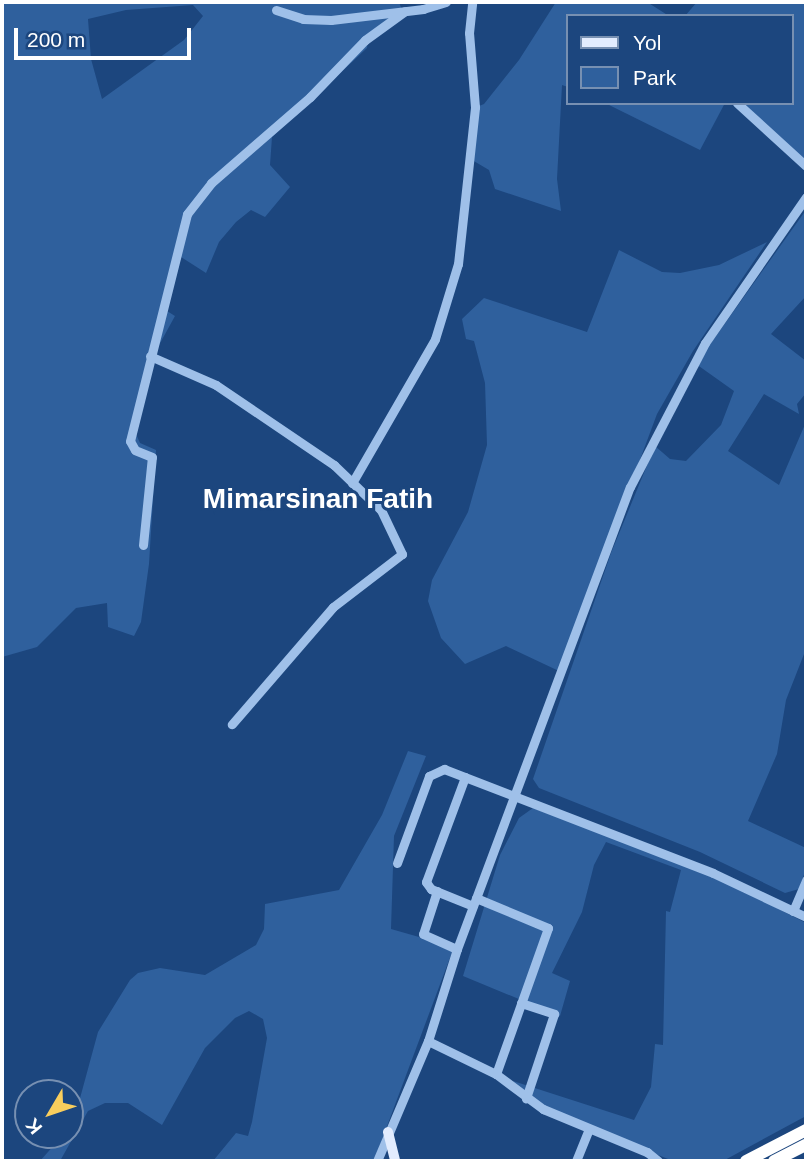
<!DOCTYPE html>
<style>
body{margin:0}
#map{position:relative;width:808px;height:1163px;overflow:hidden;background:#1c467e;font-family:Helvetica,sans-serif}
div>[style]{position:absolute}
[style*='--x']{left:calc(var(--x)*1px);top:calc(var(--y)*1px);width:calc(var(--w)*1px);rotate:calc(var(--a)*1deg)}
.green>*{inset:0;background:#2f609d}
.minor>*{height:9px;margin:-4.5px;padding:0 4.5px;transform-origin:4.5px;border-radius:4.5px;background:#9fc0e9}
.major>*{height:10px;margin:-5px;padding:0 5px;transform-origin:5px;border-radius:5px;background:#e2ecfe}
.highway>*{height:12px;margin:-6px;padding:0 6px;transform-origin:6px;border-radius:6px;background:#fff}
span{translate:-50% -50%;white-space:nowrap;text-align:center;line-height:1.15;-webkit-text-stroke:6px #1c467e;paint-order:stroke}
.district-label{font-size:28px;color:#fff;font-weight:700}
.frame{position:absolute;inset:0;border:4px solid #fff;pointer-events:none}
.legend{position:absolute;left:566px;top:14px;width:228px;height:91px;box-sizing:border-box;background:#1c467e;border:2px solid #7790b2;margin:0;padding:9px 12px;list-style:none;font-size:21px;color:#fff}
.legend li{display:flex;align-items:center;gap:14px;height:35px}
.legend b{width:35px;border:2px solid #7790b2}
.north{position:absolute;left:14px;top:1079px;width:70px;height:70px;box-sizing:border-box;background:#1c467e;border:2px solid #7790b2;border-radius:50%;rotate:231deg;font-size:19px;font-weight:700;line-height:28px;text-align:center;color:#fff}
.north::after{content:'';display:block;margin:auto;width:24px;height:32px;background:#f9ce5d;clip-path:polygon(50% 0,100% 100%,50% 72%,0 100%)}
.scale{position:absolute;left:14px;top:28px;width:177px;height:32px;box-sizing:border-box;border:4px solid #fff;border-top:0;padding-left:9px;font-size:21px;line-height:24px;white-space:nowrap;color:#fff;-webkit-text-stroke:5px #1c467e;paint-order:stroke}
</style>
<div id="map">
<div class="green">
<i style="clip-path:polygon(evenodd,2px 2px,399px 2px,404px 16px,368px 41px,367px 48px,272px 137px,270px 165px,290px 187px,265px 217px,251px 210px,236px 222px,219px 242px,206px 273px,181px 257px,167px 311px,175px 316px,158px 347px,136px 434px,140px 443px,156px 450px,149px 564px,141px 622px,134px 636px,108px 627px,107px 603px,76px 608px,37px 647px,2px 657px,2px 2px,193px 5px,203px 16px,184px 40px,102px 99px,91px 59px,88px 19px,126px 10px,193px 5px)"></i>
<i style="clip-path:polygon(556px 2px,647px 2px,669px 16px,568px 16px,568px 87px,562px 85px,557px 179px,561px 211px,495px 189px,489px 170px,467px 157px,474px 108px,484px 104px,519px 60px)"></i>
<i style="clip-path:polygon(697px 2px,806px 2px,806px 163px,735px 103px,792px 103px,792px 16px,685px 16px)"></i>
<i style="clip-path:polygon(605px 103px,725px 103px,700px 150px)"></i>
<i style="clip-path:polygon(806px 210px,806px 296px,771px 334px,806px 361px,806px 393px,797px 404px,799px 414px,764px 394px,728px 451px,779px 485px,806px 422px,806px 649px,786px 700px,777px 754px,748px 821px,806px 848px,806px 869px,799px 889px,785px 893px,700px 852px,539px 788px,533px 779px,611px 553px,655px 446px,670px 459px,686px 461px,721px 425px,734px 391px,696px 364px)"></i>
<i style="clip-path:polygon(767px 242px,693px 351px,657px 414px,561px 672px,506px 646px,465px 664px,441px 638px,428px 601px,432px 580px,468px 512px,487px 445px,485px 383px,474px 341px,466px 339px,462px 319px,484px 298px,587px 332px,619px 250px,662px 272px,680px 273px,719px 265px)"></i>
<i style="clip-path:polygon(408px 751px,426px 756px,394px 836px,391px 929px,454px 947px,374px 1161px,213px 1161px,236px 1133px,248px 1136px,252px 1122px,267px 1038px,263px 1019px,249px 1011px,235px 1018px,205px 1048px,162px 1125px,128px 1103px,105px 1103px,88px 1111px,60px 1161px,40px 1161px,63px 1135px,70px 1135px,98px 1032px,130px 980px,138px 973px,160px 968px,205px 975px,256px 945px,264px 929px,265px 904px,339px 890px,382px 815px)"></i>
<i style="clip-path:polygon(533px 808px,708px 873px,806px 923px,806px 1116px,723px 1161px,673px 1161px,553px 1113px,523px 1093px,513px 1081px,634px 1120px,651px 1087px,655px 1044px,663px 1045px,666px 911px,670px 912px,681px 870px,606px 842px,594px 865px,582px 912px,552px 973px,570px 981px,560px 1016px,463px 976px,500px 855px,519px 818px)"></i>
</div>
<div class="minor">
<i style="--x:276;--y:10;--w:28;--a:18"></i>
<i style="--x:303;--y:19;--w:28;--a:2"></i>
<i style="--x:331;--y:20;--w:93;--a:-6.8"></i>
<i style="--x:423;--y:9;--w:24;--a:-17"></i>
<i style="--x:737;--y:103;--w:93;--a:42.4"></i>
<i style="--x:150;--y:356;--w:72;--a:23.7"></i>
<i style="--x:216;--y:385;--w:143;--a:34.1"></i>
<i style="--x:334;--y:465;--w:65;--a:43.8"></i>
<i style="--x:381;--y:510;--w:49;--a:64.5"></i>
<i style="--x:402;--y:554;--w:87;--a:142.5"></i>
<i style="--x:333;--y:607;--w:155;--a:130.8"></i>
<i style="--x:352;--y:483;--w:166;--a:-60"></i>
<i style="--x:435;--y:339;--w:78;--a:-73"></i>
<i style="--x:458;--y:264;--w:158;--a:-83.8"></i>
<i style="--x:475;--y:107;--w:74;--a:-94.6"></i>
<i style="--x:469;--y:33;--w:31;--a:-84"></i>
<i style="--x:143;--y:545;--w:88;--a:-84.2"></i>
<i style="--x:152;--y:457;--w:18;--a:-158"></i>
<i style="--x:135;--y:450;--w:10;--a:-119"></i>
<i style="--x:130;--y:441;--w:234;--a:-75.9"></i>
<i style="--x:187;--y:214;--w:39;--a:-52"></i>
<i style="--x:211;--y:183;--w:131;--a:-41"></i>
<i style="--x:310;--y:97;--w:79;--a:-46"></i>
<i style="--x:365;--y:40;--w:49;--a:-35.9"></i>
<i style="--x:465;--y:777;--w:112;--a:110.4"></i>
<i style="--x:426;--y:882;--w:9;--a:54"></i>
<i style="--x:431;--y:889;--w:45;--a:22"></i>
<i style="--x:397;--y:863;--w:93;--a:-69.8"></i>
<i style="--x:429;--y:776;--w:17;--a:-25"></i>
<i style="--x:444;--y:769;--w:288;--a:21.1"></i>
<i style="--x:713;--y:873;--w:103;--a:25.3"></i>
<i style="--x:437;--y:891;--w:45;--a:108"></i>
<i style="--x:423;--y:934;--w:37;--a:24"></i>
<i style="--x:476;--y:898;--w:78;--a:22.6"></i>
<i style="--x:548;--y:928;--w:155;--a:109.6"></i>
<i style="--x:793;--y:911;--w:34;--a:-67"></i>
<i style="--x:521;--y:1003;--w:35;--a:18"></i>
<i style="--x:554;--y:1014;--w:89;--a:108.4"></i>
<i style="--x:428;--y:1041;--w:76;--a:25.9"></i>
<i style="--x:496;--y:1074;--w:59;--a:36.7"></i>
<i style="--x:543;--y:1109;--w:113;--a:22.5"></i>
<i style="--x:647;--y:1152;--w:14;--a:39"></i>
<i style="--x:377;--y:1161;--w:130;--a:-67"></i>
<i style="--x:428;--y:1041;--w:96;--a:-72.5"></i>
<i style="--x:457;--y:949;--w:493;--a:-69.5"></i>
<i style="--x:630;--y:487;--w:162;--a:-62.5"></i>
<i style="--x:705;--y:343;--w:178;--a:-55.3"></i>
<i style="--x:576;--y:1161;--w:35;--a:-68"></i>
</div>
<div class="major">
<i style="--x:388;--y:1132;--w:30;--a:76"></i>
</div>
<div class="highway">
<i style="--x:746;--y:1161;--w:68;--a:-27.3"></i>
<i style="--x:774;--y:1161;--w:36;--a:-27"></i>
</div>
<div class="district-label">
<span style="left:318px;top:499px">Mimarsinan Fatih</span>
</div>
<div class="frame"></div>
<ul class="legend">
<li><b style="height:9px;background:#e2ecfe"></b>Yol</li>
<li><b style="height:19px;background:#2f609d"></b>Park</li>
</ul>
<div class="north">K</div>
<div class="scale">200 m</div>
</div>
